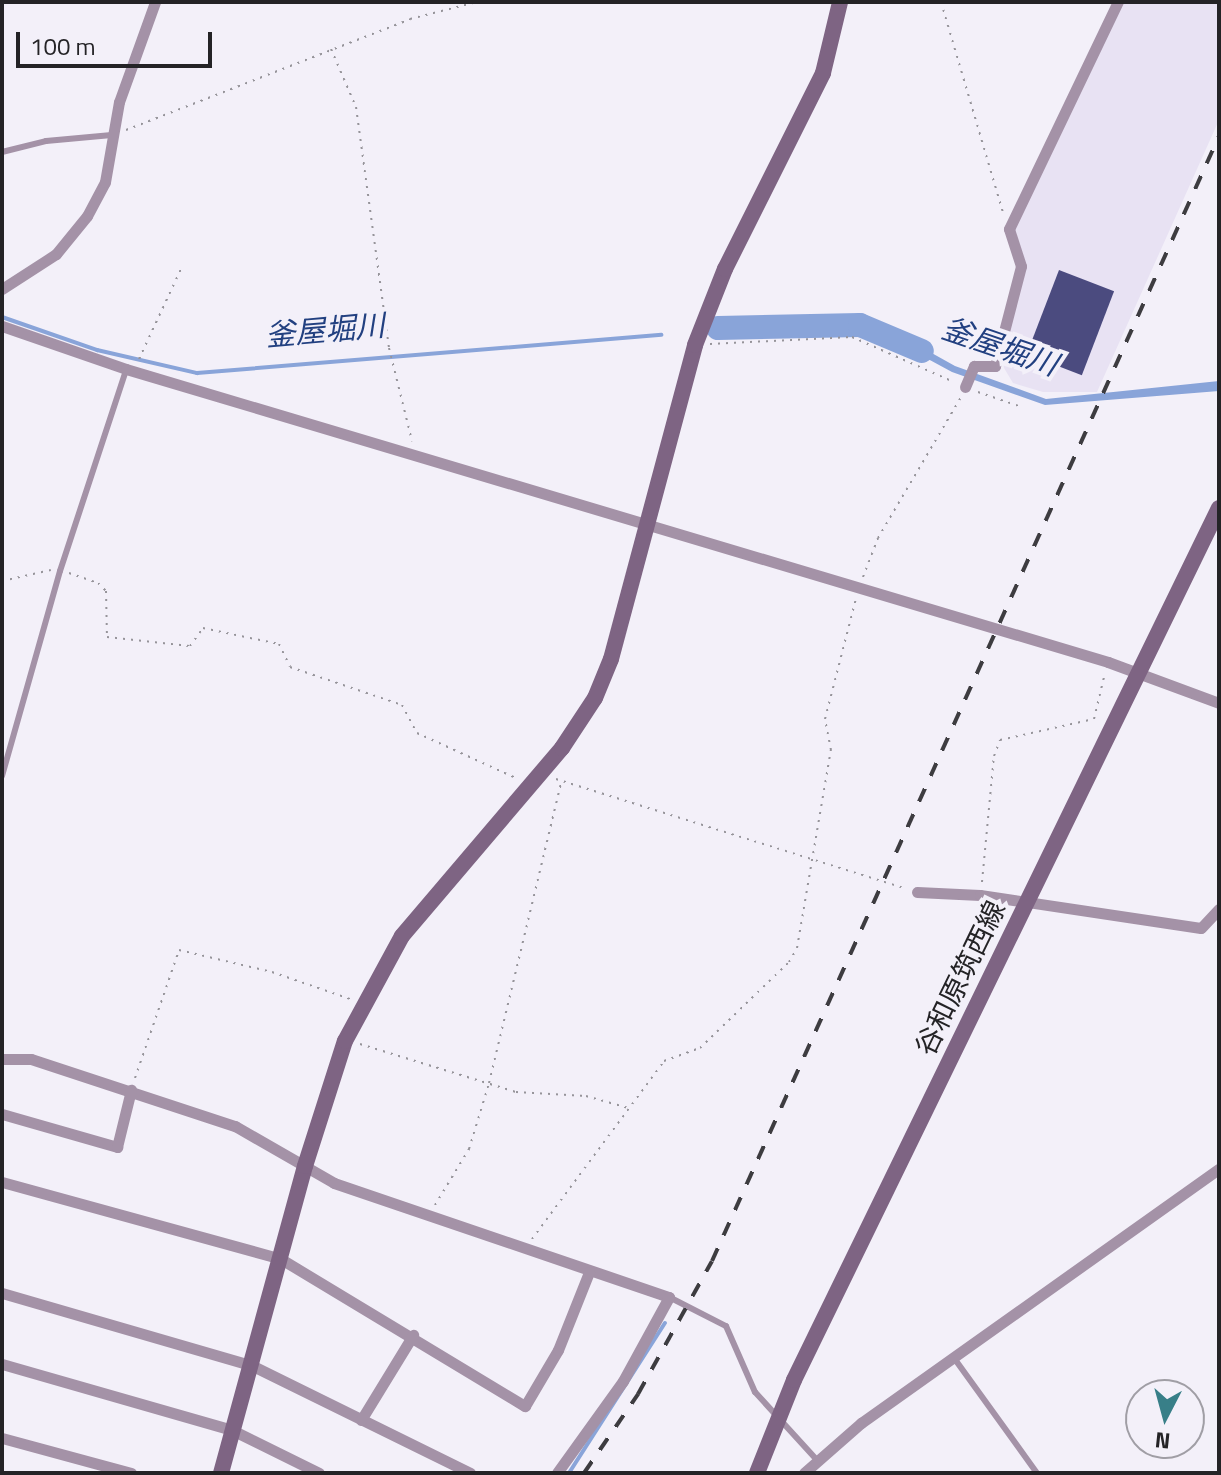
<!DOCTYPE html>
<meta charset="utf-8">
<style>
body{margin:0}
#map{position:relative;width:1221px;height:1475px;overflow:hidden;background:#f3f0f9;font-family:"Titillium Web","Noto Sans JP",sans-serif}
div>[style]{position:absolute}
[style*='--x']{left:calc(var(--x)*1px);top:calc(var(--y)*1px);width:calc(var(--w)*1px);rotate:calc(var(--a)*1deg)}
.built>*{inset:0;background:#e8e2f3}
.water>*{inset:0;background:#89a4d9}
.stream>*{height:4px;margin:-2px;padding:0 2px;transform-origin:2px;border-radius:2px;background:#89a4d9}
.river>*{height:24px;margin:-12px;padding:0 12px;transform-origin:12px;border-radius:12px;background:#89a4d9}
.building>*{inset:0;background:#4b4b7f;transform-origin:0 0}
.path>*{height:2px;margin-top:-1px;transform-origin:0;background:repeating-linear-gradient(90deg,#96949a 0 2px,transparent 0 8px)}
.lane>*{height:6px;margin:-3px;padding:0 3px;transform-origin:3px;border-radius:3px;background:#a492a7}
.street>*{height:11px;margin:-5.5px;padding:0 5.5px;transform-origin:5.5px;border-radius:5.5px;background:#a492a7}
.secondary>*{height:16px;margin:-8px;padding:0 8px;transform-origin:8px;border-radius:8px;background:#7e6483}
.rail>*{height:4px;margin-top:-2px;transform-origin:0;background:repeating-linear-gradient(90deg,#3d3c40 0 14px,transparent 0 28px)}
span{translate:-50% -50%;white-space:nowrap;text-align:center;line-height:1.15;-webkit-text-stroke:8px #f3f0f9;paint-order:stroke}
.street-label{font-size:28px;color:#242326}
.water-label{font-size:30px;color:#224080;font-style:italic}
.frame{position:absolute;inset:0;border:4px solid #242326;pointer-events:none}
.north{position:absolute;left:1125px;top:1379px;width:80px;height:80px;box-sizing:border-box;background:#f3f0f9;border:2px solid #a09ea5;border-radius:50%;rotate:186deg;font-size:22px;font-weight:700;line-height:32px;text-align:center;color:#242326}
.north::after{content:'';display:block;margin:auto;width:28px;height:36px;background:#387f88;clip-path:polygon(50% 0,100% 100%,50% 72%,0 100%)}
.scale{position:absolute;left:16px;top:32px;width:196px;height:36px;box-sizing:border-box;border:4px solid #242326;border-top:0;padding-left:10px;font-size:24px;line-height:28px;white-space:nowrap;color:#242326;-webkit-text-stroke:6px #f3f0f9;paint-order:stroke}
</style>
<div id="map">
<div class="built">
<i style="clip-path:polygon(1121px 2px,1219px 2px,1219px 120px,1097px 392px,1043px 392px,1013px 383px,1004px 368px,1002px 355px,1027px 266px,1014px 229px)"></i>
</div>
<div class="water">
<i style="clip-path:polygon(894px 332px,955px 366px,1046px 399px,1219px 381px,1219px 391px,1045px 405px,952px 372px,891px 339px)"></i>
</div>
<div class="stream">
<i style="--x:2;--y:317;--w:101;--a:19.2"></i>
<i style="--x:97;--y:350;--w:103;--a:13"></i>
<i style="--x:197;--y:373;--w:466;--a:-4.7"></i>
<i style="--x:569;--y:1473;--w:178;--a:-57.4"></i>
</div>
<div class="river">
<i style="--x:718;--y:328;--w:142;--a:-1.2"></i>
<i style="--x:860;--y:325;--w:67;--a:22.8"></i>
</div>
<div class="building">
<i style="left:1059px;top:270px;width:59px;height:90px;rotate:21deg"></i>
</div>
<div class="path">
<i style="--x:941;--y:2;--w:219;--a:73.6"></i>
<i style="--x:331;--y:49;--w:63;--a:66.7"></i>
<i style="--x:356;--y:107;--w:243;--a:82.2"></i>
<i style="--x:389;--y:348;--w:96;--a:76.1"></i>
<i style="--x:126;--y:130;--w:305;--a:-21.3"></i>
<i style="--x:410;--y:19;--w:69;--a:-14.2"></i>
<i style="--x:710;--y:344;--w:142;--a:-2.8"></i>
<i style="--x:852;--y:337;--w:111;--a:23.8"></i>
<i style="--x:139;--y:359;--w:99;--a:-65"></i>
<i style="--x:978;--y:392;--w:43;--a:18.9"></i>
<i style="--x:69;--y:573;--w:31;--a:19"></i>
<i style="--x:98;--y:583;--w:11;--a:45"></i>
<i style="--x:106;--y:591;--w:46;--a:88.8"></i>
<i style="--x:107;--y:637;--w:83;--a:6.2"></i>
<i style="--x:190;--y:646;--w:22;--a:-54"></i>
<i style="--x:203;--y:628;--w:78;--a:11.9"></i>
<i style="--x:279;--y:644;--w:25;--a:64"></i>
<i style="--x:290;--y:667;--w:118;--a:18.7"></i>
<i style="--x:402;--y:705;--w:32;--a:62"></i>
<i style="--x:417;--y:733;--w:111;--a:24.5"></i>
<i style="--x:863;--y:577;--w:42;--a:-69"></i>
<i style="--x:878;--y:538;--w:164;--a:-59.5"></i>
<i style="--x:2;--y:581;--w:50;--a:-12.7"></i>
<i style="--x:556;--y:779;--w:365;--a:17.4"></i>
<i style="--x:982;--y:882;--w:127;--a:-84.6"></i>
<i style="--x:994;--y:756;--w:17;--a:-69"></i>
<i style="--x:1000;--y:740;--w:96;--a:-12.6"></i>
<i style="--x:1094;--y:719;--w:47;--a:-76.6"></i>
<i style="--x:360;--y:1044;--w:163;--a:17.1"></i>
<i style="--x:516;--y:1092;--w:70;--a:3.3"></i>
<i style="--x:586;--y:1096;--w:44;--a:15.9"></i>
<i style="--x:135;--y:1078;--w:135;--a:-71"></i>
<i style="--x:179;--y:950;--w:96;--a:13.3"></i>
<i style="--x:272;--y:972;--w:83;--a:19.1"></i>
<i style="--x:435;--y:1205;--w:66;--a:-58.7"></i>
<i style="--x:469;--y:1149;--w:69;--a:-73.1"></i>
<i style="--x:489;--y:1083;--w:309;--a:-76.5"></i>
<i style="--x:532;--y:1239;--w:222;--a:-53.4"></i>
<i style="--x:664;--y:1061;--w:38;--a:-20"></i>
<i style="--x:700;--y:1048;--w:124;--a:-44"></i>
<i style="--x:789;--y:962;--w:16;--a:-60"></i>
<i style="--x:797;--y:948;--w:201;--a:-80.3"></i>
<i style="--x:831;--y:750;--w:32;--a:-101"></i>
<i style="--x:825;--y:719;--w:125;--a:-75.6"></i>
</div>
<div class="lane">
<i style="--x:2;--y:152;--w:45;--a:-14"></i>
<i style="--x:46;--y:141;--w:66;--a:-5.2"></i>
<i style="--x:2;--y:776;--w:213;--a:-74.2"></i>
<i style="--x:60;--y:571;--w:212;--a:-71.8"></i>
<i style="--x:669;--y:1297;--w:64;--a:27"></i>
<i style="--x:726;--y:1326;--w:72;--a:66.3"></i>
<i style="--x:755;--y:1392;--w:91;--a:47.7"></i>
<i style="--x:954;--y:1358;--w:142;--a:54.2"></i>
</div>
<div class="street">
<i style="--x:2;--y:289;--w:64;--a:-32.9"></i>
<i style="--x:56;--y:254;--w:49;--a:-50.8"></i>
<i style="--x:87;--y:216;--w:38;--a:-62"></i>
<i style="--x:105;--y:182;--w:81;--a:-80.1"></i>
<i style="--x:119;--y:102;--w:106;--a:-70.2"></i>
<i style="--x:2;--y:326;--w:131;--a:19.1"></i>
<i style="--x:126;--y:369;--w:1025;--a:16.61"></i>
<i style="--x:1108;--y:662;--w:118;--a:20.3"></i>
<i style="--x:965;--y:387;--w:23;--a:-67"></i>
<i style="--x:974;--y:366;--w:21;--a:0"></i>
<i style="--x:995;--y:366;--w:103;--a:-75.4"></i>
<i style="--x:1021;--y:266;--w:39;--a:-108"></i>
<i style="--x:1009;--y:229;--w:252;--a:-64.4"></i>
<i style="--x:917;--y:892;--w:63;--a:2.7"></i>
<i style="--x:980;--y:895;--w:223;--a:8.5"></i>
<i style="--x:1201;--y:928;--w:26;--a:-47"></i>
<i style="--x:2;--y:1059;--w:29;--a:0"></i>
<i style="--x:31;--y:1059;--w:215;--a:18.2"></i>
<i style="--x:235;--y:1126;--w:114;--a:29.9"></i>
<i style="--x:334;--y:1183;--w:354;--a:18.8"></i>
<i style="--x:669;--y:1297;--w:96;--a:118.7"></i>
<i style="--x:623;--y:1381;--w:113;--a:125.7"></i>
<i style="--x:2;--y:1114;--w:120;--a:16"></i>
<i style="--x:117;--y:1147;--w:59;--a:-76.2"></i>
<i style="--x:2;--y:1182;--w:289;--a:15.4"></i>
<i style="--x:281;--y:1259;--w:285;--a:31.1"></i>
<i style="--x:525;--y:1406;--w:65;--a:-59.5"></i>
<i style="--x:558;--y:1350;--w:84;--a:-68.3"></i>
<i style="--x:2;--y:1293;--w:261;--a:16.2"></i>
<i style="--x:253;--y:1366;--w:242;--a:26.2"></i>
<i style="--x:2;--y:1364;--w:239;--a:16"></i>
<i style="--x:232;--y:1430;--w:97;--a:26.3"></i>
<i style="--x:361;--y:1420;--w:100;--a:-58.5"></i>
<i style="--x:2;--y:1438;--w:134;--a:15.2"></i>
<i style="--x:804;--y:1473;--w:76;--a:-41.3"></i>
<i style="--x:861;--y:1423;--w:439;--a:-35.4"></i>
</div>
<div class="secondary">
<i style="--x:221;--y:1473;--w:318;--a:-74.7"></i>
<i style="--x:305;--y:1166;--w:131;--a:-72.3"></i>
<i style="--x:345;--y:1041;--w:119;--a:-61.5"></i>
<i style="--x:402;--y:936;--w:247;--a:-49.6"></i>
<i style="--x:562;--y:748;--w:60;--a:-56.6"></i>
<i style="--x:595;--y:698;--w:42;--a:-67.7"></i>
<i style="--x:611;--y:659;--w:325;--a:-75"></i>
<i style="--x:695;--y:345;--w:82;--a:-68.5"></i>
<i style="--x:725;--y:269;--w:219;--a:-63.4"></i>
<i style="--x:823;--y:73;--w:73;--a:-76.5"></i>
<i style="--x:757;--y:1473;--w:100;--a:-68.3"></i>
<i style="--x:794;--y:1380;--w:970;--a:-64.02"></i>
</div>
<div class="rail">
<i style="--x:584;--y:1473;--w:96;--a:-55.6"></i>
<i style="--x:638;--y:1394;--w:152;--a:-60.9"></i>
<i style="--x:712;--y:1261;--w:1234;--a:-65.74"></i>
</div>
<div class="street-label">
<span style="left:960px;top:978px;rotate:-64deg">谷和原筑西線</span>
</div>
<div class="water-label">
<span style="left:325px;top:330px;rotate:-5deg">釜屋堀川</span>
<span style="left:1000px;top:346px;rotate:19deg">釜屋堀川</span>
</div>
<div class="frame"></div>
<div class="north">N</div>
<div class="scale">100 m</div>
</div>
